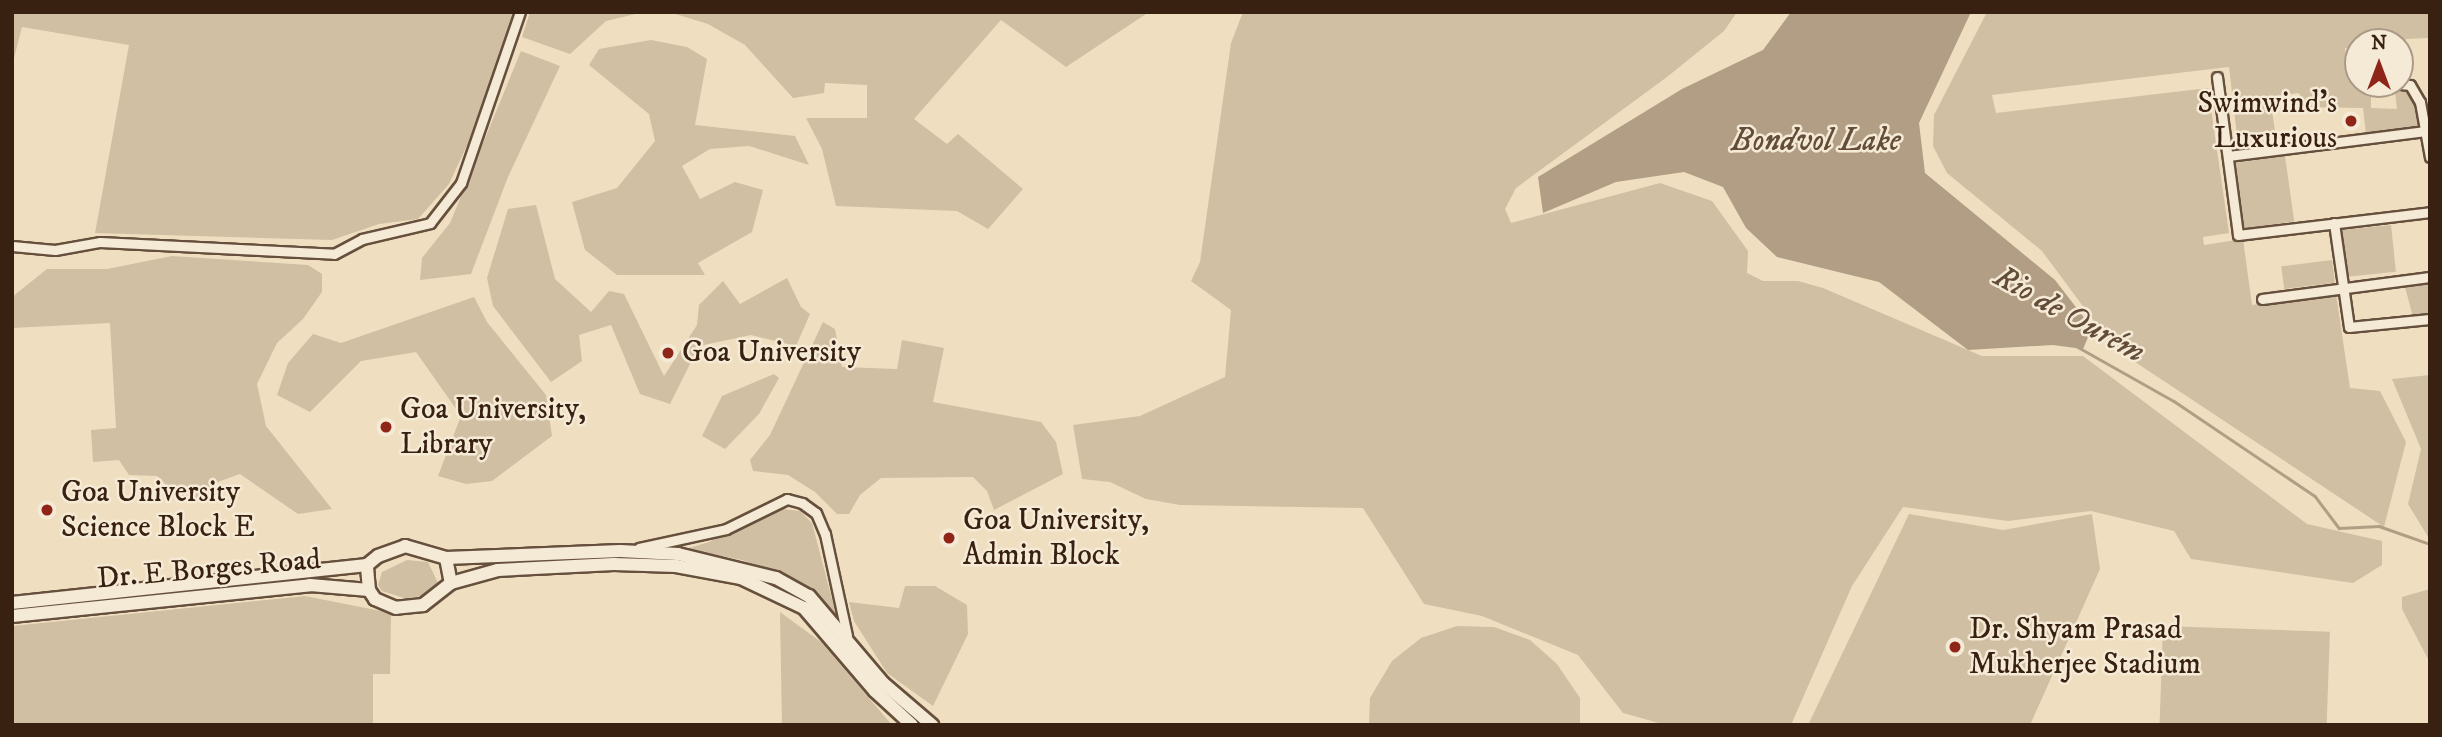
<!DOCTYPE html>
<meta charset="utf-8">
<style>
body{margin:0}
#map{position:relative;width:2442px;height:737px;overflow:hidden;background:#efdfc0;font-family:"IM FELL DW Pica",serif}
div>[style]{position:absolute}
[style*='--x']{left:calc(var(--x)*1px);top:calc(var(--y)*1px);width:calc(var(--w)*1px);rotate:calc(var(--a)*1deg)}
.green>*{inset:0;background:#d0bfa2;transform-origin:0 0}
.water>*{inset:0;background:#b19e84}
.stream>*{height:2.5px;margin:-1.25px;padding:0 1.25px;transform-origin:1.25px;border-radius:1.25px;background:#b19e84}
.roads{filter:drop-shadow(2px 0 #66503d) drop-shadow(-2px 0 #66503d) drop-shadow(0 2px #66503d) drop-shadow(0 -2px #66503d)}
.street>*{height:9px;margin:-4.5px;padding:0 4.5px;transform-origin:4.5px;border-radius:4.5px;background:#f5ead6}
.secondary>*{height:12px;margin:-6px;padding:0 6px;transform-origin:6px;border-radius:6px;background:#f5ead6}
.dots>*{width:19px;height:19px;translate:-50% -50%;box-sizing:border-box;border:4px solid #f5ead6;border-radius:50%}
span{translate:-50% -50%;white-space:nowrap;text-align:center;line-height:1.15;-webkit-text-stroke:5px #f5ead6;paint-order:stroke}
.poi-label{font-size:30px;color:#392111}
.right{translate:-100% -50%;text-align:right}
.left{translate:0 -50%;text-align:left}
.street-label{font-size:30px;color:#392111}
.water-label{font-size:32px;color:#634d39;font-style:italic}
.frame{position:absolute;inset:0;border:14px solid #392111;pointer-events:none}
.north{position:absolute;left:2344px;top:28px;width:70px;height:70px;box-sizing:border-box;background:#f5ead6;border:2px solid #aa9a87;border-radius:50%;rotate:0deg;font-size:19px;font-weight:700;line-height:28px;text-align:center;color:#392111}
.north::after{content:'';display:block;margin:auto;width:24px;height:32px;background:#8f2418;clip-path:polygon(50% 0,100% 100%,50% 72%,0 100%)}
</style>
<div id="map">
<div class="green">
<i style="clip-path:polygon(12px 12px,515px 12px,477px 124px,449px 184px,418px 219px,379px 224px,332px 240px,95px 233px,129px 45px,22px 27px,12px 66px)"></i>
<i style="clip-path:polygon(530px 12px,644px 12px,606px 21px,570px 54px,522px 37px)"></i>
<i style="clip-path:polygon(669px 12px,1149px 12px,1066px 67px,1001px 20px,914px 119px,947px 144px,958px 134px,1023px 189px,988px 229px,957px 211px,836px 206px,822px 149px,806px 118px,867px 118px,867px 85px,825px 83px,824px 93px,793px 98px,745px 45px,708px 24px)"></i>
<i style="clip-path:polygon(1243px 12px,1737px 12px,1724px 31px,1667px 77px,1516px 188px,1505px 209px,1511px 223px,1660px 183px,1712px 201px,1748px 251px,1747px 273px,1763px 281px,1798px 281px,1823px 288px,1982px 356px,2083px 356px,2307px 524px,2382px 541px,2382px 565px,2353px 583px,2191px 559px,2174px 531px,2091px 511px,2008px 521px,1903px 507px,1852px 586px,1791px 725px,1666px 725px,1623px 713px,1578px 655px,1482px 616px,1424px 604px,1363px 508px,1180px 505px,1146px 499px,1110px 482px,1082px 479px,1073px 425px,1140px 416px,1225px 377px,1231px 310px,1191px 281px,1200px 262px,1231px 43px)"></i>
<i style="clip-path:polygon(1987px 12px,2430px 12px,2430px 73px,2428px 38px,2406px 39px,2405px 58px,2400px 57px,2400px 42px,2358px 42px,2358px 50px,2345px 48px,2349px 82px,2371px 85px,2371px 108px,2397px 109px,2395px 91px,2407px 91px,2414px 100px,2421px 128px,2366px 134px,2363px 108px,2303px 107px,2299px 93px,2270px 97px,2275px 131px,2237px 136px,2229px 67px,1992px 95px,1996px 113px,2208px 88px,2229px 233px,2203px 237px,2204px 245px,2243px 239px,2252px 305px,2336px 294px,2350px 388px,2380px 391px,2406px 442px,2384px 527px,2114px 348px,2042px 251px,1947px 173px,1933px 146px,1934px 115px)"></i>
<i style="clip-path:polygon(651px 40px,687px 47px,707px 59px,695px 125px,795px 136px,809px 165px,749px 146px,710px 149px,682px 166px,700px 199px,735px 182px,763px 190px,752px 232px,698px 263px,705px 275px,617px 275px,585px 250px,572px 202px,617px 188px,655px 141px,649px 114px,589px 65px,599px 49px)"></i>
<i style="clip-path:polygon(521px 51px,560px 66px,508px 177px,471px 274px,420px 280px,422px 258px,450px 223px)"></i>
<i style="left:2285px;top:156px;width:66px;height:52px;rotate:82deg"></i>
<i style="clip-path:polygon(536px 205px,555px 279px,591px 312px,609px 291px,624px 294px,664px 376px,697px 325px,699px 305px,723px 281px,740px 304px,787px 278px,801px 307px,810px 314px,796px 346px,751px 335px,699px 346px,670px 404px,640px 394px,611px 325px,579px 335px,582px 361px,551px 382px,493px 306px,487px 278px,508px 209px)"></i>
<i style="left:2391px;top:225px;width:47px;height:49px;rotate:84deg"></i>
<i style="clip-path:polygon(172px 256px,308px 265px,322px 274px,322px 292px,303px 319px,277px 343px,257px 384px,266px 426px,332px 509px,298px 514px,240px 474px,215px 483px,202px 502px,183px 501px,157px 476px,129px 475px,119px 460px,93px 462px,91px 430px,116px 428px,110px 323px,12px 328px,12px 297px,47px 269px,107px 269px)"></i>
<i style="left:2332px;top:260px;width:23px;height:51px;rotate:83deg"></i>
<i style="clip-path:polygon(2430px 284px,2430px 315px,2413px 317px,2405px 287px)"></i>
<i style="clip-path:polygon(474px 297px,487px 322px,546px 395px,552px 436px,492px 481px,466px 484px,438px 476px,461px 416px,416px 352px,361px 361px,310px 412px,277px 395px,288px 363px,313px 334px,341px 343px)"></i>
<i style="clip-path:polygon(823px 322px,835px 329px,842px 367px,897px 369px,902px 340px,944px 348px,933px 402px,1041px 422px,1056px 442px,1063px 474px,994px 510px,987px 491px,973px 477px,881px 478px,860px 495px,849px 514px,837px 514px,815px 492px,788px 475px,753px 471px,750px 460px,770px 435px)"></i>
<i style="clip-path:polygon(774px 374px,779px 378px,759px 414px,725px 449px,702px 436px,722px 396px)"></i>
<i style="clip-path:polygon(2430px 375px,2430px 540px,2408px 504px,2421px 449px,2392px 379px)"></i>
<i style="clip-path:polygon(783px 509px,800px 511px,812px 523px,837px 618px,795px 581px,742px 560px,686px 549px,709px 542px,765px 512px)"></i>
<i style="clip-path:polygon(1909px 514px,2003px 530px,2092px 514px,2100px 569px,2030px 725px,1808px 725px)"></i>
<i style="clip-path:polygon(407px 560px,428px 562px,438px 583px,421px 596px,407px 599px,382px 591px,378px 585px,382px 572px)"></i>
<i style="clip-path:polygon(905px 586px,935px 586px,967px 605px,968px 634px,933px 706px,887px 673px,854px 621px,849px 602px,899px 608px)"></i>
<i style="clip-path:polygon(2430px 589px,2430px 663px,2402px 609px,2402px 597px)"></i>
<i style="clip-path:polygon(305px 596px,391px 613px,390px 674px,373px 674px,373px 725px,12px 725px,12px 626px)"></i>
<i style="clip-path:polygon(780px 612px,821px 642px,892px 725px,782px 725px)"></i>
<i style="clip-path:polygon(1457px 626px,1494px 627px,1530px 640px,1557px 664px,1580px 698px,1580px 725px,1369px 725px,1370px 698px,1392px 661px,1421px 638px)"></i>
<i style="left:2163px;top:626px;width:167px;height:99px;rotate:2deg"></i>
</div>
<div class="water">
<i style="clip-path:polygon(1791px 12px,1971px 12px,1919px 123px,1925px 173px,2055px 280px,2092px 328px,2083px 349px,2053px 345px,1968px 350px,1879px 282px,1777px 257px,1746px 228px,1723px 187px,1684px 172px,1616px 182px,1543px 213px,1538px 177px,1682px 89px,1763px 50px)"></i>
</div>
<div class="stream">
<i style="--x:2078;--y:347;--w:110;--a:29.4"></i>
<i style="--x:2174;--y:401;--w:170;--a:34"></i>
<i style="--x:2315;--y:496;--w:40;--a:53"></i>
<i style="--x:2339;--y:528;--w:40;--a:-2.9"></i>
<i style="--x:2379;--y:526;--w:54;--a:19.4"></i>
</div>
<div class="roads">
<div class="street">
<i style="--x:2217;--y:77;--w:159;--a:82.4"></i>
<i style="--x:2238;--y:235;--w:193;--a:-6.8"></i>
<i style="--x:2355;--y:77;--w:3;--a:0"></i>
<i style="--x:2400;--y:84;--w:10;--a:6"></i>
<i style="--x:2410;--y:85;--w:20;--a:60"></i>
<i style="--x:2420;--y:102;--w:56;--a:79.7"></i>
<i style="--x:2228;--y:156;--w:201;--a:-7.2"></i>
<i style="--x:2334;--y:223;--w:105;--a:81.8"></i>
<i style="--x:2349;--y:327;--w:81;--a:-5.6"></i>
<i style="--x:12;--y:246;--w:43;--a:5.3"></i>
<i style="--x:55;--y:250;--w:46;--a:-10.1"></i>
<i style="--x:100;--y:242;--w:234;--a:2.9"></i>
<i style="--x:334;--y:254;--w:32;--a:-28"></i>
<i style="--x:362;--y:239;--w:70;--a:-13.2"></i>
<i style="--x:430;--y:223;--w:51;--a:-52.2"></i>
<i style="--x:461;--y:183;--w:181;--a:-71"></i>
<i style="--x:2262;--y:299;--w:169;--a:-7.5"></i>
<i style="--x:639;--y:548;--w:89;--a:-12.3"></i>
<i style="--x:726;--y:529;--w:68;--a:-26.2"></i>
<i style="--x:787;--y:499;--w:16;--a:15"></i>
<i style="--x:802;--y:503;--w:17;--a:36"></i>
<i style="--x:816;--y:513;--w:23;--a:67"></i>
<i style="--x:825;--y:534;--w:104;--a:77.8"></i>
</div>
<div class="secondary">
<i style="--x:405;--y:546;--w:43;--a:16.3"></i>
<i style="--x:446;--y:558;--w:25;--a:79"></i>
<i style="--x:451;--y:583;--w:36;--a:142"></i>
<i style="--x:423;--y:605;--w:27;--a:174"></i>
<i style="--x:396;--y:608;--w:23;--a:-157"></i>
<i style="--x:375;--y:599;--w:11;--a:-124"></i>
<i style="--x:369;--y:590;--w:25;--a:-95"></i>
<i style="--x:367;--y:565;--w:14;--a:-39"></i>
<i style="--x:378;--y:556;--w:29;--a:-20"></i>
<i style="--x:446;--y:558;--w:174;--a:-2.3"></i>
<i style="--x:620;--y:551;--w:58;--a:3"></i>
<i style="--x:678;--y:554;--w:101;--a:13.8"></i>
<i style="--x:776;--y:578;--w:38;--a:29"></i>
<i style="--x:809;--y:596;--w:114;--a:49.6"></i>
<i style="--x:883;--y:683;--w:65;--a:40.6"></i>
<i style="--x:451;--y:583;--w:49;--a:-15.5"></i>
<i style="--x:498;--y:570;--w:116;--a:-3"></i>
<i style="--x:614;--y:564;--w:62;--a:1.8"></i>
<i style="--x:676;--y:566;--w:66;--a:10.5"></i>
<i style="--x:741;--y:578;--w:70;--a:25.5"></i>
<i style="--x:804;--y:608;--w:109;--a:49.5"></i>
<i style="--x:875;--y:691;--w:50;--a:42.6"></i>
<i style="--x:12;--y:603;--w:357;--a:-6.1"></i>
<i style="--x:12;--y:616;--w:300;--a:-5.9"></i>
<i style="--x:310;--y:585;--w:59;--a:4.8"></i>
</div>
</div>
<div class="dots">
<i style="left:2351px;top:121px;background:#8f2418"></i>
<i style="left:668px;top:353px;background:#8f2418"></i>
<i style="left:386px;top:427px;background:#8f2418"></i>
<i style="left:47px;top:510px;background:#8f2418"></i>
<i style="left:949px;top:538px;background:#8f2418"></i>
<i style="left:1955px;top:647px;background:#8f2418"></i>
</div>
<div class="poi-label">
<span class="right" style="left:2337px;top:121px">Swimwind's<br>Luxurious</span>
<span class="left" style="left:682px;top:353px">Goa University</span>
<span class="left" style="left:400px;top:427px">Goa University,<br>Library</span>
<span class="left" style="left:61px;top:510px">Goa University<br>Science Block E</span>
<span class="left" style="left:963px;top:538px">Goa University,<br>Admin Block</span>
<span class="left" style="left:1969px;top:647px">Dr. Shyam Prasad<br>Mukherjee Stadium</span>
</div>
<div class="street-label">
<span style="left:209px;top:570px;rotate:-5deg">Dr. E Borges Road</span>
</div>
<div class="water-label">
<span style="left:1816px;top:141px">Bondvol Lake</span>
<span style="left:2069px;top:315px;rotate:29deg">Rio de Ourém</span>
</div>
<div class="frame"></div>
<div class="north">N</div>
</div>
